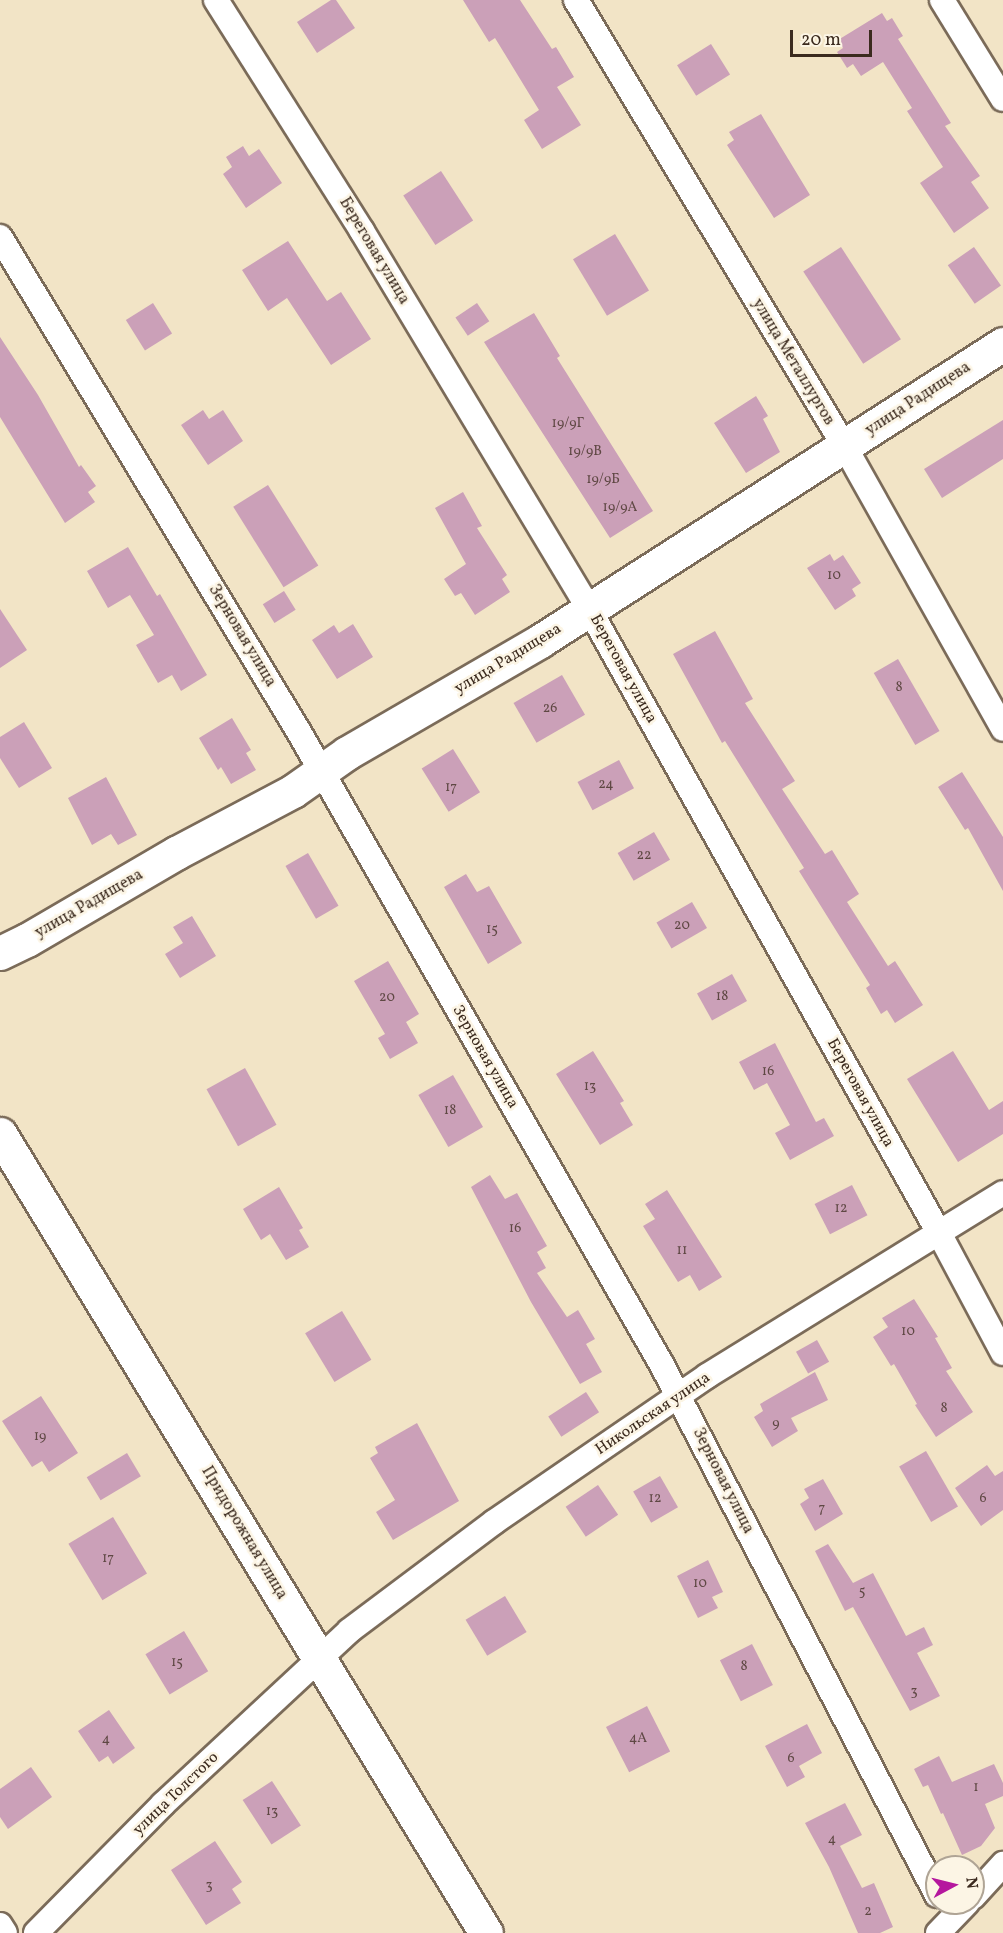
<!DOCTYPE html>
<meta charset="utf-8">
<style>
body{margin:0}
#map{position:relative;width:1003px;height:1933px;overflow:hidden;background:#f2e4c6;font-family:Vollkorn,serif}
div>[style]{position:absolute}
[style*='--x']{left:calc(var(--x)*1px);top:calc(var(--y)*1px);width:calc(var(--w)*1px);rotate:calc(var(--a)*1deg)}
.building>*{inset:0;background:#cba0b8;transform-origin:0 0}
.roads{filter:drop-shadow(2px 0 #7b6b59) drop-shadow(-2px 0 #7b6b59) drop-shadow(0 2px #7b6b59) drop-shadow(0 -2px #7b6b59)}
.street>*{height:24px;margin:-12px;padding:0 12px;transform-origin:12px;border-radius:12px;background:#fff}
.secondary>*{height:33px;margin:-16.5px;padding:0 16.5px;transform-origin:16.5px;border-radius:16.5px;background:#fff}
span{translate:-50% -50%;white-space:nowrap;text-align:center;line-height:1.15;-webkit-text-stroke:5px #fcf5e5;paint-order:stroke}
.number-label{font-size:14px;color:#5f4844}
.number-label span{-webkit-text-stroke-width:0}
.street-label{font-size:16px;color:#3b2a1e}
.north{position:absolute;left:925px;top:1855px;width:60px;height:60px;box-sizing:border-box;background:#fcf5e5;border:2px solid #afa495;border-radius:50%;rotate:83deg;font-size:16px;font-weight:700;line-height:24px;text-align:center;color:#3b2a1e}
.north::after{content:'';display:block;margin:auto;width:21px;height:27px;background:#b5179e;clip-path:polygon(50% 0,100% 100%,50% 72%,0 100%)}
.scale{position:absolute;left:790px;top:30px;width:82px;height:27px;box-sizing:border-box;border:3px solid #3b2a1e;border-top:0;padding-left:8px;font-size:18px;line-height:21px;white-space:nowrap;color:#3b2a1e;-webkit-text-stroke:4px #fcf5e5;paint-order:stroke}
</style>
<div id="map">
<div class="building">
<i style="clip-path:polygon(331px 0,336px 0,355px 28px,317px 53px,297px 22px)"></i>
<i style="clip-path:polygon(463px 0,520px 0,552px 49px,556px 47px,574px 77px,557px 87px,581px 125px,542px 149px,524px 120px,539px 110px,495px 38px,489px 42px)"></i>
<i style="clip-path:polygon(882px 13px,887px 21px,892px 18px,903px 36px,898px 39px,951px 123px,945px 126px,980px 176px,971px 182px,989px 208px,954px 233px,920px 183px,943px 167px,907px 111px,912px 108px,883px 62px,861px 76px,853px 64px,847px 68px,837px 52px,843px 48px,838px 40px)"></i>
<i style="left:711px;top:44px;width:36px;height:40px;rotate:58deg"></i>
<i style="clip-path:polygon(761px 114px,810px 195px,774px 218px,727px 145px,734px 140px,729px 132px)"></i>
<i style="clip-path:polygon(243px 146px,249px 156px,259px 149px,282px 183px,246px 208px,223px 174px,232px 167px,226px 157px)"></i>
<i style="left:441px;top:171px;width:59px;height:45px;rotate:57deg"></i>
<i style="left:615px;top:234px;width:66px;height:49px;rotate:59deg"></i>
<i style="clip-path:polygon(288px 241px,327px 301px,341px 292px,371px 339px,331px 365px,287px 298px,268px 311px,242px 270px)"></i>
<i style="left:841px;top:247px;width:110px;height:45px;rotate:57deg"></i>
<i style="left:974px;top:247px;width:47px;height:32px;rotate:55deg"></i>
<i style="left:153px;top:303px;width:36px;height:32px;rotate:58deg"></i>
<i style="left:477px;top:303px;width:22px;height:26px;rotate:56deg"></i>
<i style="clip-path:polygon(534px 313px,560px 356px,557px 358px,653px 511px,610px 538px,484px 342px)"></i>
<i style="clip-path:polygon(0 337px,38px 395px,79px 467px,81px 465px,96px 486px,88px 492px,95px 502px,65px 523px,0 417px)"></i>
<i style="clip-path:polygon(756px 396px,768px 416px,763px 419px,780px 452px,746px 473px,714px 423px)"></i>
<i style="clip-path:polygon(203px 410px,209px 419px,223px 410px,243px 441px,208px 465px,181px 425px)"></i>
<i style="clip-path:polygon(1003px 420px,1003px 459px,942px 498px,924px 469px)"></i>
<i style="left:268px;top:485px;width:95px;height:41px;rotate:58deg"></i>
<i style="clip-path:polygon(463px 492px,482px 526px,477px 528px,507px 575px,502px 579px,510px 592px,475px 615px,461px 593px,455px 596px,444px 579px,466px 564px,435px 508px)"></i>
<i style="clip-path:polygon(128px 547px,157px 596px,160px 594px,207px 675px,181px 691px,172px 675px,158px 683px,136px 645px,154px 635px,130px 595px,108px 608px,87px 571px)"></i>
<i style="clip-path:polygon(830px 554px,834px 561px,843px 555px,861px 583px,852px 589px,856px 596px,835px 610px,807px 568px)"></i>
<i style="left:284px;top:591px;width:22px;height:25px;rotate:58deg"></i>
<i style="clip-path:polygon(0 609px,27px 650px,0 668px)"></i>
<i style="clip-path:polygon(353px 624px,373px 657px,337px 679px,312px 640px,334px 625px,339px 633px)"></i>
<i style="clip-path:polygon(715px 631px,753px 699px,745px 703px,795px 781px,782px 789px,825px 854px,832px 850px,859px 894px,847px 902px,888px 966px,895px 961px,923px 1005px,895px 1023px,887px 1010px,881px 1014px,866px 988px,870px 985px,799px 871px,804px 868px,725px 741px,722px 743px,673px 654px)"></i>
<i style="left:898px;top:659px;width:83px;height:28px;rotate:60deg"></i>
<i style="left:562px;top:675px;width:46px;height:56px;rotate:60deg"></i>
<i style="clip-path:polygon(232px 718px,251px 750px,246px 753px,256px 770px,231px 784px,221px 767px,218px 770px,199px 738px)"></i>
<i style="clip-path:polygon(24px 722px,52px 768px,19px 788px,0 758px,0 737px)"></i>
<i style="left:453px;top:749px;width:51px;height:37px;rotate:58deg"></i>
<i style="left:619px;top:760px;width:32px;height:47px;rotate:62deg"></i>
<i style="clip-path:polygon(962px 772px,1003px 837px,1003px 891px,968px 828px,965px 830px,938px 787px)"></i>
<i style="clip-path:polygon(106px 777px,137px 835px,118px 845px,111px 834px,92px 845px,68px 798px)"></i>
<i style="left:654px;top:832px;width:32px;height:42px;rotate:60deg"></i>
<i style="left:308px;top:853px;width:61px;height:26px;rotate:60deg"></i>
<i style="clip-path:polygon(466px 874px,477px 892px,489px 886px,522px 943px,488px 964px,444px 887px)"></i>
<i style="left:692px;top:902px;width:30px;height:41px;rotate:60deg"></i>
<i style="clip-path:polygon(192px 916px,216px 956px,180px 978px,165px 954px,183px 943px,173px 927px)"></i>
<i style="clip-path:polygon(388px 961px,419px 1014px,406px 1022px,418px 1043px,390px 1059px,378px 1038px,385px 1034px,354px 981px)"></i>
<i style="left:732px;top:974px;width:31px;height:40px;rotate:61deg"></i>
<i style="clip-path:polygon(775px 1043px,816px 1122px,824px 1118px,834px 1136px,790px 1160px,775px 1133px,790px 1125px,767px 1083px,754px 1090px,739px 1062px)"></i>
<i style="clip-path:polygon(593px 1051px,624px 1101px,620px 1103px,633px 1125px,600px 1145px,556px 1074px)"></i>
<i style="clip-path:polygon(953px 1051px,989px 1110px,1003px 1101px,1003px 1134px,958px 1162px,907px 1079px)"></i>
<i style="left:245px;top:1068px;width:65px;height:44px;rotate:61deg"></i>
<i style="left:453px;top:1075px;width:60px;height:40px;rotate:60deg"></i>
<i style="clip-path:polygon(490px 1175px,505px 1199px,517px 1193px,547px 1246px,537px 1252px,546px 1268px,537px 1273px,567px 1317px,578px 1310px,595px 1339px,586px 1344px,602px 1372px,580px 1384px,531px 1302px,471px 1187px)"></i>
<i style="left:852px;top:1185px;width:34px;height:42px;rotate:63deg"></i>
<i style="clip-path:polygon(279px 1187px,303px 1228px,299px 1230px,309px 1247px,286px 1260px,270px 1234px,261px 1240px,243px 1209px)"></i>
<i style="clip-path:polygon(667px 1190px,722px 1277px,699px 1291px,690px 1275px,678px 1282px,643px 1226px,655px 1219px,645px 1204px)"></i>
<i style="clip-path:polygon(914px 1299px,938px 1337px,935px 1338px,952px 1368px,946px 1371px,973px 1412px,936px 1437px,915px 1405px,917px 1404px,894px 1364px,891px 1366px,873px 1337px,888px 1327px,882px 1318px)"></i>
<i style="left:342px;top:1311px;width:57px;height:43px;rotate:59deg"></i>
<i style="left:817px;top:1340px;width:25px;height:24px;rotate:61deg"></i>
<i style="clip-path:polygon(815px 1372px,828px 1400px,791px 1418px,798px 1431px,772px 1447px,754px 1417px,763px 1411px,760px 1404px)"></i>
<i style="left:586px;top:1392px;width:24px;height:45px;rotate:57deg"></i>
<i style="clip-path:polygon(41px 1396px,78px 1453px,49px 1472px,42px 1461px,32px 1467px,2px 1421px)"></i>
<i style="clip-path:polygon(417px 1423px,459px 1501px,393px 1540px,376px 1512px,395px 1500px,370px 1458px,378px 1453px,375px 1447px)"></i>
<i style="left:926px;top:1451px;width:64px;height:31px;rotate:60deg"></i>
<i style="left:127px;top:1453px;width:27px;height:47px;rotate:59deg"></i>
<i style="clip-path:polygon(987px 1465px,995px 1476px,1003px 1471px,1003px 1510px,981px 1526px,955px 1488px)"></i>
<i style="left:660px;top:1476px;width:36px;height:31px;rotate:60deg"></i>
<i style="clip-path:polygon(823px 1479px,843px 1514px,815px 1531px,800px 1504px,809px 1498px,804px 1489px)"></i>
<i style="left:598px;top:1485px;width:36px;height:39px;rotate:56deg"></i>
<i style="left:113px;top:1517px;width:66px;height:52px;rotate:59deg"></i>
<i style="clip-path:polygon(828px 1544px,853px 1583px,873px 1573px,906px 1636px,924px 1627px,933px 1645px,917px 1653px,940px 1696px,910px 1711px,853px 1607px,845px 1611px,815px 1551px)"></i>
<i style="clip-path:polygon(708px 1560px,723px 1592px,712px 1597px,718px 1608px,698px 1618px,677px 1576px)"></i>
<i style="left:505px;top:1596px;width:42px;height:46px;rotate:59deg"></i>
<i style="left:184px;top:1631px;width:47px;height:45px;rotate:59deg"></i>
<i style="left:752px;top:1644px;width:46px;height:36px;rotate:63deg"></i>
<i style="left:647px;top:1706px;width:51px;height:46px;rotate:63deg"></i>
<i style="clip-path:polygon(109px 1710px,135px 1748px,113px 1764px,108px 1756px,99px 1762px,78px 1731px)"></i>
<i style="clip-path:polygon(807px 1724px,822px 1753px,799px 1766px,805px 1777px,787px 1787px,765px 1746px)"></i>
<i style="clip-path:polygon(939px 1756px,952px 1782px,994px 1764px,1003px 1783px,1003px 1796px,985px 1804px,995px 1828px,981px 1846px,962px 1855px,943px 1813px,941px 1814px,928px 1785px,923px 1787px,914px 1769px)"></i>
<i style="clip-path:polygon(31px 1767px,52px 1797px,8px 1829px,0 1817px,0 1789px)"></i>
<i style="left:272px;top:1781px;width:53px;height:35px;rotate:57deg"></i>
<i style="clip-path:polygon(845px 1803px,862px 1835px,840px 1846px,862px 1888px,874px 1883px,893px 1927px,880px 1933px,858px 1933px,829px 1867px,805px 1823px)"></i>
<i style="clip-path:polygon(215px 1841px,242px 1882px,232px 1889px,241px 1903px,206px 1925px,171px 1870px)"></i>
</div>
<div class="roads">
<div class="street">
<i style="--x:216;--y:0;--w:273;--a:57.7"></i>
<i style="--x:362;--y:231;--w:441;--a:59"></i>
<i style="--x:589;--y:609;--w:715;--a:60.71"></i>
<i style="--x:939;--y:1233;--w:136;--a:61.9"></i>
<i style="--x:576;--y:0;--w:522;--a:58.96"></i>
<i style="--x:845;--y:447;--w:323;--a:60.7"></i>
<i style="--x:942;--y:0;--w:116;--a:58.4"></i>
<i style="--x:0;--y:237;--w:578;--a:58.87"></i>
<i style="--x:299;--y:732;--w:730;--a:60.17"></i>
<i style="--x:662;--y:1365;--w:597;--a:62.58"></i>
<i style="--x:973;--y:1897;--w:45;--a:-47.7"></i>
<i style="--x:0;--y:1925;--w:9;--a:58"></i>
<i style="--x:36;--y:1933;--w:181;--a:-45.4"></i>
<i style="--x:163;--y:1804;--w:254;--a:-42.9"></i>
<i style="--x:349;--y:1631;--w:181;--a:-36.9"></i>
<i style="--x:494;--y:1522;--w:258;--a:-34.4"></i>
<i style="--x:707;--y:1376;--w:348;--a:-31.7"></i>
<i style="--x:938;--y:1933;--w:42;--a:-46"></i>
</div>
<div class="secondary">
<i style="--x:0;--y:953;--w:30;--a:-26"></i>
<i style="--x:27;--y:940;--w:173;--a:-30.3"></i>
<i style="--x:176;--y:853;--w:132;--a:-27.9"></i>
<i style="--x:293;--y:791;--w:66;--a:-35.1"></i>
<i style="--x:347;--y:753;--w:223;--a:-30.1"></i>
<i style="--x:540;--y:641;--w:550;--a:-32.68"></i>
<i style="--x:0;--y:1134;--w:935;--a:58.69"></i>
</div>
</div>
<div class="number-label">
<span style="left:568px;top:424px">19/9Г</span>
<span style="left:585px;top:452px">19/9В</span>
<span style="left:603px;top:480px">19/9Б</span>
<span style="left:620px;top:508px">19/9А</span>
<span style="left:834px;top:576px">10</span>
<span style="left:899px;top:688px">8</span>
<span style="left:550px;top:709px">26</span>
<span style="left:606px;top:785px">24</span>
<span style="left:451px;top:788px">17</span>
<span style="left:644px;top:856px">22</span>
<span style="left:682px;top:926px">20</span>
<span style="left:492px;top:930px">15</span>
<span style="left:722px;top:997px">18</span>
<span style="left:387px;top:998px">20</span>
<span style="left:768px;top:1072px">16</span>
<span style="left:590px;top:1087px">13</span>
<span style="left:450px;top:1111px">18</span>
<span style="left:841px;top:1209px">12</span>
<span style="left:515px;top:1229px">16</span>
<span style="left:682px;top:1251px">11</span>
<span style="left:908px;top:1332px">10</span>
<span style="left:944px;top:1409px">8</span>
<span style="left:776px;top:1424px">9</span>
<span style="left:40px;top:1437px">19</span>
<span style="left:655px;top:1499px">12</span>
<span style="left:983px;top:1499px">6</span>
<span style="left:822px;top:1509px">7</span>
<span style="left:108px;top:1559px">17</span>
<span style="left:700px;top:1584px">10</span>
<span style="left:862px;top:1592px">5</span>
<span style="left:177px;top:1663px">15</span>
<span style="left:744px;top:1667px">8</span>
<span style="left:914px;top:1692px">3</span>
<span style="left:638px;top:1739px">4А</span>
<span style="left:106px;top:1740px">4</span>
<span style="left:791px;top:1759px">6</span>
<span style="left:976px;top:1788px">1</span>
<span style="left:272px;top:1812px">13</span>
<span style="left:832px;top:1840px">4</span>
<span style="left:209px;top:1886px">3</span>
<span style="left:868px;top:1912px">2</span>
</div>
<div class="street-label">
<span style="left:374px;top:251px;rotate:59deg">Береговая улица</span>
<span style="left:793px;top:362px;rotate:59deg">улица Металлургов</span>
<span style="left:918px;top:399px;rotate:-33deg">улица Радищева</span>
<span style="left:242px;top:636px;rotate:59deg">Зерновая улица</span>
<span style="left:508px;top:659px;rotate:-31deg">улица Радищева</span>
<span style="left:623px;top:669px;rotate:61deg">Береговая улица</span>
<span style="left:89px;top:904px;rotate:-30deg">улица Радищева</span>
<span style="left:485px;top:1057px;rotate:60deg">Зерновая улица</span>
<span style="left:860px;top:1093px;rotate:61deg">Береговая улица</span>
<span style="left:653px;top:1414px;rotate:-34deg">Никольская улица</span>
<span style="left:723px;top:1481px;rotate:63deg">Зерновая улица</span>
<span style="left:244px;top:1533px;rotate:59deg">Придорожная улица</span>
<span style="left:176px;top:1794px;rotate:-44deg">улица Толстого</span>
</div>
<div class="north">N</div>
<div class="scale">20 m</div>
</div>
